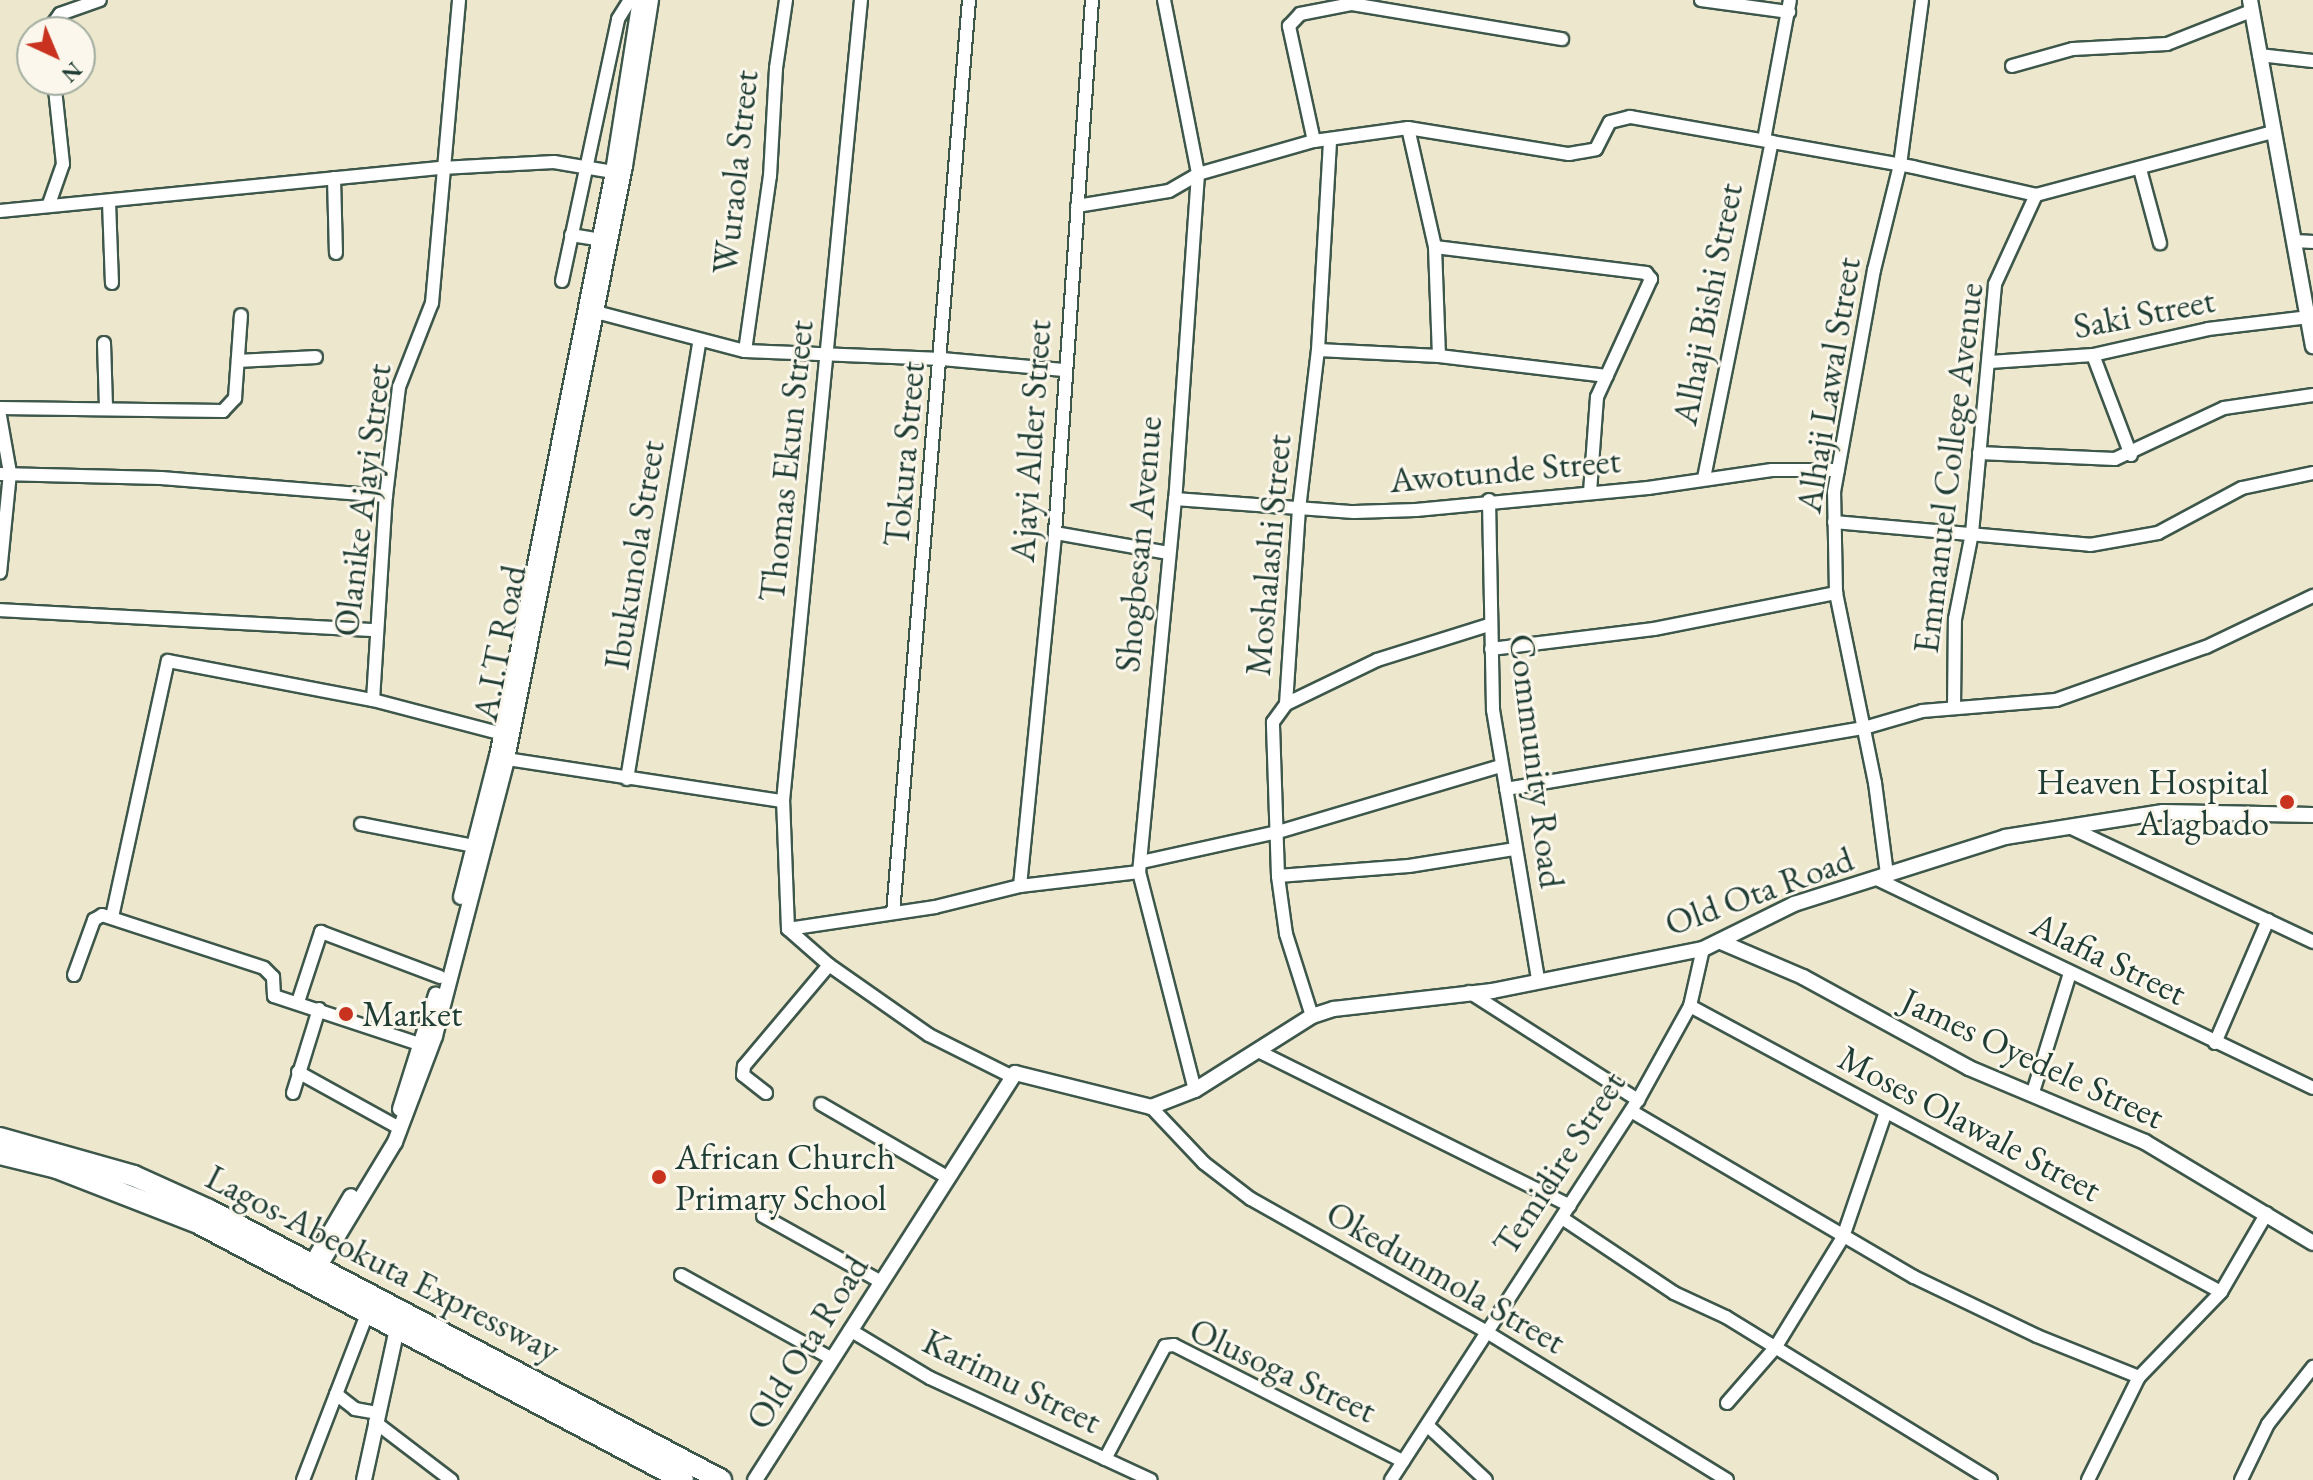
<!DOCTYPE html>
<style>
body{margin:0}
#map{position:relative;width:2313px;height:1480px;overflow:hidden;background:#ede8cd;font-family:"EB Garamond",serif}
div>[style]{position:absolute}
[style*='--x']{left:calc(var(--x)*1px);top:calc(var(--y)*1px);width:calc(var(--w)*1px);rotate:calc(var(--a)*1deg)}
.roads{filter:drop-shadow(2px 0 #3e574b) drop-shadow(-2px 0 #3e574b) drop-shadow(0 2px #3e574b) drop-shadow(0 -2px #3e574b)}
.minor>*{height:12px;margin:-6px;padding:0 6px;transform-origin:6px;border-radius:6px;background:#fff}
.tertiary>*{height:14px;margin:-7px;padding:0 7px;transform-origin:7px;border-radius:7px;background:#fff}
.trunk>*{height:20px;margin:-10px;padding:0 10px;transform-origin:10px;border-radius:10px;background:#fff}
.dots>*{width:22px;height:22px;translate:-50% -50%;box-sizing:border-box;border:4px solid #fbf7ec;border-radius:50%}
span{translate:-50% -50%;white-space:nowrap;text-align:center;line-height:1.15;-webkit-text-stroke:6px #fbf7ec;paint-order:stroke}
.street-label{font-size:36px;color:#1f3d34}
.poi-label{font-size:36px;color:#1f3d34}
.right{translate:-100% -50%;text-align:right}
.left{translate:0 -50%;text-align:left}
.north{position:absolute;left:16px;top:16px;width:80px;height:80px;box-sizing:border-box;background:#fbf7ec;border:2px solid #a3ada2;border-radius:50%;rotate:136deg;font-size:22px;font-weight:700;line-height:32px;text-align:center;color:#1f3d34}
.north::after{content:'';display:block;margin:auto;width:28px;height:36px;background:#c8321e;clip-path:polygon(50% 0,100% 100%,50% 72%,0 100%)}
</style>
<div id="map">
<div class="roads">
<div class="minor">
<i style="--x:1164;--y:0;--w:177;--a:78.9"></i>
<i style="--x:1198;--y:174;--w:326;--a:94"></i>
<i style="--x:1175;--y:499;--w:375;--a:95.5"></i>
<i style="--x:1139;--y:872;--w:225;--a:75.6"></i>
<i style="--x:1701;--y:0;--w:89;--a:7.8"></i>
<i style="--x:47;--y:32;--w:22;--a:-54"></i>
<i style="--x:60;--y:14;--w:42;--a:-19.3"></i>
<i style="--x:2259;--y:55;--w:54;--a:6.3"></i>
<i style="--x:2012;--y:66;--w:63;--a:-15.6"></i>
<i style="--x:2073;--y:49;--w:94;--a:-3"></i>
<i style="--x:2167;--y:44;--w:90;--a:-21.4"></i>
<i style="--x:1408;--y:128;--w:122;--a:77.2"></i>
<i style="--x:1435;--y:247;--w:109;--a:87.9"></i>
<i style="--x:1764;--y:140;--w:142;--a:-79.5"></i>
<i style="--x:1314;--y:141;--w:118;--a:-102.3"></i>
<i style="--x:1289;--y:26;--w:16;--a:-47"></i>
<i style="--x:1300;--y:14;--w:53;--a:-10.9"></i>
<i style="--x:1352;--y:4;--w:213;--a:9.5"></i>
<i style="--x:2140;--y:169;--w:77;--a:74.9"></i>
<i style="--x:334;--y:178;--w:75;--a:88.5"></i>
<i style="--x:109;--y:202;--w:81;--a:87.9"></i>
<i style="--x:49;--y:204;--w:42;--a:-70.7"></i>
<i style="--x:63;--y:164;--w:84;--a:-96.1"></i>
<i style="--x:1077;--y:206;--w:93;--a:-9.3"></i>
<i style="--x:1169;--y:191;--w:34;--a:-30"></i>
<i style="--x:1198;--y:174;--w:121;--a:-15.9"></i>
<i style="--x:1314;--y:141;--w:95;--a:-7.9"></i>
<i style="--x:1408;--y:128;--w:163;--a:9.2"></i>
<i style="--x:1569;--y:154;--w:27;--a:-10"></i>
<i style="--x:1596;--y:149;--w:30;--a:-63"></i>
<i style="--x:1610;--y:122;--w:21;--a:-14"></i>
<i style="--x:1630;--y:117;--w:287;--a:10"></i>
<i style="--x:1913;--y:167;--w:126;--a:12.8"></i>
<i style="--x:2036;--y:195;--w:244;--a:-14.9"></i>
<i style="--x:0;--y:211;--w:444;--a:-5.6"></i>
<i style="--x:442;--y:168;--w:112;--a:-3.1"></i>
<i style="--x:554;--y:162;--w:60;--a:9.6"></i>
<i style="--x:571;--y:235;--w:26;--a:9"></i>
<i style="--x:2295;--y:241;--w:18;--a:3"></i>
<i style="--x:1435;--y:247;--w:213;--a:7"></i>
<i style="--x:1646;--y:273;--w:8;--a:50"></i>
<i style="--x:1651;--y:279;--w:130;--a:114.6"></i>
<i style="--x:1597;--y:397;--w:95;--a:94.2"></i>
<i style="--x:562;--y:281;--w:268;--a:-77.9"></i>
<i style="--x:618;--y:19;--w:22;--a:-58"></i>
<i style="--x:596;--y:312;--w:154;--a:14.7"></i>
<i style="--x:745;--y:351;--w:197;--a:2.3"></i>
<i style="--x:942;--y:359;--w:122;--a:5.2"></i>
<i style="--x:104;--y:343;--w:63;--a:88.2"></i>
<i style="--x:1318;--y:350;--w:121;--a:2.8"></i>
<i style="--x:1439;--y:356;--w:169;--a:6.8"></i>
<i style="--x:745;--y:351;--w:177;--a:-81.9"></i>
<i style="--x:770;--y:176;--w:108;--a:-86.8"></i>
<i style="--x:776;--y:68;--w:69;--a:-81.6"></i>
<i style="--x:2093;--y:355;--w:107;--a:69.2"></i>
<i style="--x:238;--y:361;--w:78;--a:-2.9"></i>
<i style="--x:1990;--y:362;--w:103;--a:-3.9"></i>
<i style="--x:2093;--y:355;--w:118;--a:-12.7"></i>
<i style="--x:2208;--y:329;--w:102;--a:-6.8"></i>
<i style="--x:0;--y:408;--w:223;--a:0.8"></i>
<i style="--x:223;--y:411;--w:18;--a:-47"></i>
<i style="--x:235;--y:398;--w:83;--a:-85.9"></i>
<i style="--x:0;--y:416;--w:58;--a:80"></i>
<i style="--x:10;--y:473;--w:100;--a:95.7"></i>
<i style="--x:1979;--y:453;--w:136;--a:2.5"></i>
<i style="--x:2115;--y:459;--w:120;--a:-25.1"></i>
<i style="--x:2224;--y:408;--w:90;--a:-8.3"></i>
<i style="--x:0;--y:474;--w:161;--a:1.4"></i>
<i style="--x:161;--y:478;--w:226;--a:4.6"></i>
<i style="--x:1704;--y:478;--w:343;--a:-78.6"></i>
<i style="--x:1175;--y:499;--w:179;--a:4.2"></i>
<i style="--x:1354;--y:512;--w:62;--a:-1.8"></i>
<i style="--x:1416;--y:510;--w:233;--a:-5.4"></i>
<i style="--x:1648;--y:488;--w:125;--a:-8.3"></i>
<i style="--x:1772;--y:470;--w:66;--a:0"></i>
<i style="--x:1489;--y:500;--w:210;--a:88.9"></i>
<i style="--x:1493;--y:710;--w:273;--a:80.5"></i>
<i style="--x:1834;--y:522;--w:257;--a:5.1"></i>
<i style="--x:2090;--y:545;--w:69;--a:-10"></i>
<i style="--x:2158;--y:533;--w:95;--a:-28.2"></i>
<i style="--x:2242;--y:488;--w:73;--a:-11.9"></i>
<i style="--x:1055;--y:533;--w:115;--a:10"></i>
<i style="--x:0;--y:610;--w:375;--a:3.1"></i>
<i style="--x:1491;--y:649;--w:164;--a:-7"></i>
<i style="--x:1654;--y:629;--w:186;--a:-11.2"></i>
<i style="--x:373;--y:700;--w:204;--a:-86.4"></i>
<i style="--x:386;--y:496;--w:110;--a:-83.2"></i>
<i style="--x:399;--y:387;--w:90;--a:-68.6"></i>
<i style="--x:432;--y:303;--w:304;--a:-84.9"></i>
<i style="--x:1286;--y:704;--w:101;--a:-25.8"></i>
<i style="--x:1377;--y:660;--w:117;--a:-17.4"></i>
<i style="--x:1954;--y:708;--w:89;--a:-89.4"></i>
<i style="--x:1955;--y:619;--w:88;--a:-78.8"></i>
<i style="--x:1972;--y:533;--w:250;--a:-84.7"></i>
<i style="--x:1995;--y:284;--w:98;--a:-65.3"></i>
<i style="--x:507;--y:759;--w:279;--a:8.7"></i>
<i style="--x:627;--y:779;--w:445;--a:-80.6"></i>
<i style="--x:1506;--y:789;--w:363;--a:-9.7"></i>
<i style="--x:1864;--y:728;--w:60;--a:-16.3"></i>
<i style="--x:1922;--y:711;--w:134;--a:-4.7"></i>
<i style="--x:2056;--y:700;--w:159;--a:-19.5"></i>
<i style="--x:2206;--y:647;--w:119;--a:-25.5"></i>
<i style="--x:361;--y:824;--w:115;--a:11"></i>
<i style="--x:2069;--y:827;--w:270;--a:25.2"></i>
<i style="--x:1141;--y:862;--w:140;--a:-12.4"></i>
<i style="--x:1278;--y:832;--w:233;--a:-16.5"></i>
<i style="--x:1887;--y:874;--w:92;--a:-97.5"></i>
<i style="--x:1875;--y:783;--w:194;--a:-101.6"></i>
<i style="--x:1836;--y:593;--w:101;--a:-91.1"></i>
<i style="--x:1834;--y:492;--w:226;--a:-79.8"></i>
<i style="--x:1874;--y:270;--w:108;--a:-76.1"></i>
<i style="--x:1900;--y:165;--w:166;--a:-82.4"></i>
<i style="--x:1278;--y:876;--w:131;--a:-4.4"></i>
<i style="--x:1409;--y:866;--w:106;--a:-9.2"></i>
<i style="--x:1879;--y:880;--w:481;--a:25.6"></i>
<i style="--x:1020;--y:886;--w:355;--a:-84.3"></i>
<i style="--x:1055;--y:533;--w:534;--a:-86.03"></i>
<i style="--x:893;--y:913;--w:916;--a:-85.24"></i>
<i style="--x:112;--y:917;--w:262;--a:-77.7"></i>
<i style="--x:168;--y:661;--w:209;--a:10.8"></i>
<i style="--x:373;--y:700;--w:130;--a:14.7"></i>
<i style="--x:788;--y:929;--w:128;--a:-92.2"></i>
<i style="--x:783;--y:801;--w:805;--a:-84.44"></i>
<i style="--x:788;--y:929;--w:149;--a:-8.5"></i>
<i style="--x:935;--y:907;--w:88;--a:-13.9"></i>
<i style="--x:1020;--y:886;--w:120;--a:-6.7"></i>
<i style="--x:788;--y:929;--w:55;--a:41.3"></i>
<i style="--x:829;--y:965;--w:122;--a:35"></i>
<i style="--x:929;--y:1035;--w:92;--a:26.6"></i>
<i style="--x:74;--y:975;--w:59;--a:-70"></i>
<i style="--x:94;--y:920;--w:9;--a:-32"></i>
<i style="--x:102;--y:915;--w:170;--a:18.1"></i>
<i style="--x:264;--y:968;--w:13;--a:45"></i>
<i style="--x:273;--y:977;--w:19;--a:87"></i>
<i style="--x:274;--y:996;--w:156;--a:18.3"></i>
<i style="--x:1469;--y:992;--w:201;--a:32.6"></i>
<i style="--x:298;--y:1002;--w:74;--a:-71.8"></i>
<i style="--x:321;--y:932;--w:127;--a:20.7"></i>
<i style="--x:1690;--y:1006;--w:603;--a:28.31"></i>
<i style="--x:1312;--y:1016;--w:86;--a:-107.6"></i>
<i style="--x:1286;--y:934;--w:59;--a:-97.9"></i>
<i style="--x:1278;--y:876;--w:154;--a:-91.9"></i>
<i style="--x:1273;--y:722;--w:22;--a:-54"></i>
<i style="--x:1286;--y:704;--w:195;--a:-86.2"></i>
<i style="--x:1299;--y:509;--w:160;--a:-83.2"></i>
<i style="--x:1318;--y:350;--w:210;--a:-86.7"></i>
<i style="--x:2215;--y:1043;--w:134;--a:-66.7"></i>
<i style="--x:1258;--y:1051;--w:348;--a:26.4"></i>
<i style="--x:298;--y:1072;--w:110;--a:28.9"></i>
<i style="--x:2033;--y:1092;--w:125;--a:-72.7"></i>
<i style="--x:293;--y:1093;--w:88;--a:-72.8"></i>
<i style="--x:766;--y:1093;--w:29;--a:-142"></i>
<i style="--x:743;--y:1075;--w:9;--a:-84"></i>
<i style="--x:744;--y:1066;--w:132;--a:-49.9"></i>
<i style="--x:821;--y:1104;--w:143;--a:30.1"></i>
<i style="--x:1151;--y:1107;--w:77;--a:46.6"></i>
<i style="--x:1204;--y:1163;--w:59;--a:37.5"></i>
<i style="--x:1251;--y:1199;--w:269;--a:29.4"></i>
<i style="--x:1485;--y:1331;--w:284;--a:31.6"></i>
<i style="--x:1631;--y:1111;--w:328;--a:30.4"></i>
<i style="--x:1914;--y:1277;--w:136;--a:25.6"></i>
<i style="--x:2037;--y:1336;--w:110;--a:21.9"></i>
<i style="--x:763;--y:1216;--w:135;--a:29.2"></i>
<i style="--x:1562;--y:1218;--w:135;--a:33.8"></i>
<i style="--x:1674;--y:1293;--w:57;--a:24.8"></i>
<i style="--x:1726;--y:1317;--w:311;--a:31.6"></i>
<i style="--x:681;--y:1275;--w:171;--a:29"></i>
<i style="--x:850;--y:1330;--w:93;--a:31"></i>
<i style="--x:930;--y:1378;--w:243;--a:24.8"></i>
<i style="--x:336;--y:1394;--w:24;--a:38"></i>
<i style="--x:355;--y:1409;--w:22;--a:10"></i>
<i style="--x:1727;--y:1403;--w:73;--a:-48.9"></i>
<i style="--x:1775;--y:1348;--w:130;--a:-58.5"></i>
<i style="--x:1843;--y:1237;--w:130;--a:-71.1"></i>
<i style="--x:375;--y:1422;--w:96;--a:37.3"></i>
<i style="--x:1428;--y:1426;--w:79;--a:43"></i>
<i style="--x:1105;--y:1459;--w:128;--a:-62"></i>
<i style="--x:1165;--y:1346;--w:9;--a:-6"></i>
<i style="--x:1174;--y:1345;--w:257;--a:26.9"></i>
<i style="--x:303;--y:1480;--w:178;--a:-68.9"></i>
<i style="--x:1391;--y:1480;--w:453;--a:-57"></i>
<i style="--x:1638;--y:1100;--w:107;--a:-61"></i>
<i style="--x:1690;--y:1006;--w:58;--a:-77.2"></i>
<i style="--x:2088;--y:1480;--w:115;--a:-63.7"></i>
<i style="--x:2139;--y:1377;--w:118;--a:-46"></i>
<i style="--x:2221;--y:1292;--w:91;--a:-59.8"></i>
<i style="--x:2241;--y:1480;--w:62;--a:-64.3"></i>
<i style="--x:2268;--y:1424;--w:73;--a:-51.7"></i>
</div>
<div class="tertiary">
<i style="--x:2250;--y:0;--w:352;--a:79.7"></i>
<i style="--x:461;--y:897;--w:146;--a:-75.7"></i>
<i style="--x:497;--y:756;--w:595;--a:-78.77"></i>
<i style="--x:613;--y:172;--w:174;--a:-81.1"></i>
<i style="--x:1721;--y:942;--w:89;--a:23.1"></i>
<i style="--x:1803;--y:977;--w:189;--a:28.7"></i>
<i style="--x:1969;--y:1068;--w:191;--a:22.8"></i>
<i style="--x:2145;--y:1142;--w:196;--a:31"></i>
<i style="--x:400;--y:1109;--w:120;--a:-72.5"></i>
<i style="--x:317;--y:1254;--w:67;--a:-59.6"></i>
<i style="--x:318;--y:1269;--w:149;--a:-58.8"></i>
<i style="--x:395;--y:1142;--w:113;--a:-69.3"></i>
<i style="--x:435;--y:1036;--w:286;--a:-75.4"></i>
<i style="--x:507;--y:759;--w:605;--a:-78.75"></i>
<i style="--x:625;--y:166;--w:168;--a:-81.1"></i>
<i style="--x:364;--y:1480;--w:155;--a:-77.7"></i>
<i style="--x:755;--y:1480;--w:483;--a:-57.4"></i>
<i style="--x:1015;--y:1073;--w:140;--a:14"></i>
<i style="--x:1151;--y:1107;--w:47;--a:-21.1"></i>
<i style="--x:1195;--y:1090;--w:138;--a:-32.3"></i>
<i style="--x:1312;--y:1016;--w:23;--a:-18"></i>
<i style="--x:1334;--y:1009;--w:159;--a:-6.5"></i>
<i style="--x:1492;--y:991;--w:215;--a:-11.3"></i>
<i style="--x:1703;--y:949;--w:102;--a:-26.3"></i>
<i style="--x:1794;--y:904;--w:221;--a:-17.6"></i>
<i style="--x:2005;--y:837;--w:160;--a:-9"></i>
<i style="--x:2163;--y:812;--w:150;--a:1.1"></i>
</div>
<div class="trunk">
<i style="--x:0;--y:1138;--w:139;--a:15.8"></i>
<i style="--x:134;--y:1176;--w:82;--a:24.4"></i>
<i style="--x:209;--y:1210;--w:579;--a:27.8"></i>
<i style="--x:0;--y:1154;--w:59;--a:13.8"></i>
<i style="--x:57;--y:1168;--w:151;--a:21.3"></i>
<i style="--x:198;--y:1223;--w:549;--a:27.92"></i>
</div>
</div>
<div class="dots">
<i style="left:2287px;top:802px;background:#c8321e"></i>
<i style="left:346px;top:1014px;background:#c8321e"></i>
<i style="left:659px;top:1177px;background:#c8321e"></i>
</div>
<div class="street-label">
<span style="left:735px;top:172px;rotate:-84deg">Wuraola Street</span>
<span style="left:1707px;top:304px;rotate:-79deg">Alhaji Bishi Street</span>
<span style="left:2144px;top:313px;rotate:-11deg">Saki Street</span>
<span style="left:1828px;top:385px;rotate:-81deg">Alhaji Lawal Street</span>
<span style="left:1030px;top:441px;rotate:-86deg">Ajayi Alder Street</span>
<span style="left:904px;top:454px;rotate:-85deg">Tokura Street</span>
<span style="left:786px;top:461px;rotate:-84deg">Thomas Ekun Street</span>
<span style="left:1948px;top:468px;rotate:-83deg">Emmanuel College Avenue</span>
<span style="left:1505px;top:470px;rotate:-5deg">Awotunde Street</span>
<span style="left:362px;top:500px;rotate:-83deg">Olanike Ajayi Street</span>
<span style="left:1138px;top:544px;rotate:-85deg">Shogbesan Avenue</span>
<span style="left:634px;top:555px;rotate:-81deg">Ibukunola Street</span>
<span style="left:1268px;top:555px;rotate:-85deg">Moshalashi Street</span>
<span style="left:499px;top:643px;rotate:-79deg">A.I.T Road</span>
<span style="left:1537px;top:761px;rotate:83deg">Community Road</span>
<span style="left:1759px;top:891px;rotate:-20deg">Old Ota Road</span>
<span style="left:2109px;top:958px;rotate:26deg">Alafia Street</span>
<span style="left:2033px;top:1058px;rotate:25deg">James Oyedele Street</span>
<span style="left:1970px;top:1123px;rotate:28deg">Moses Olawale Street</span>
<span style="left:1559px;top:1163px;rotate:-57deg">Temidire Street</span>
<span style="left:383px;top:1263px;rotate:27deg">Lagos-Abeokuta Expressway</span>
<span style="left:1446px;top:1277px;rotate:30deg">Okedunmola Street</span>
<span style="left:807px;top:1342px;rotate:-58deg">Old Ota Road</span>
<span style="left:1283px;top:1370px;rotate:25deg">Olusoga Street</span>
<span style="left:1012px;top:1381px;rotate:26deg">Karimu Street</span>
</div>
<div class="poi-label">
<span class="right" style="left:2269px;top:802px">Heaven Hospital<br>Alagbado</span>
<span class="left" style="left:362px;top:1014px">Market</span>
<span class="left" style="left:675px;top:1177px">African Church<br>Primary School</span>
</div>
<div class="north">N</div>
</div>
